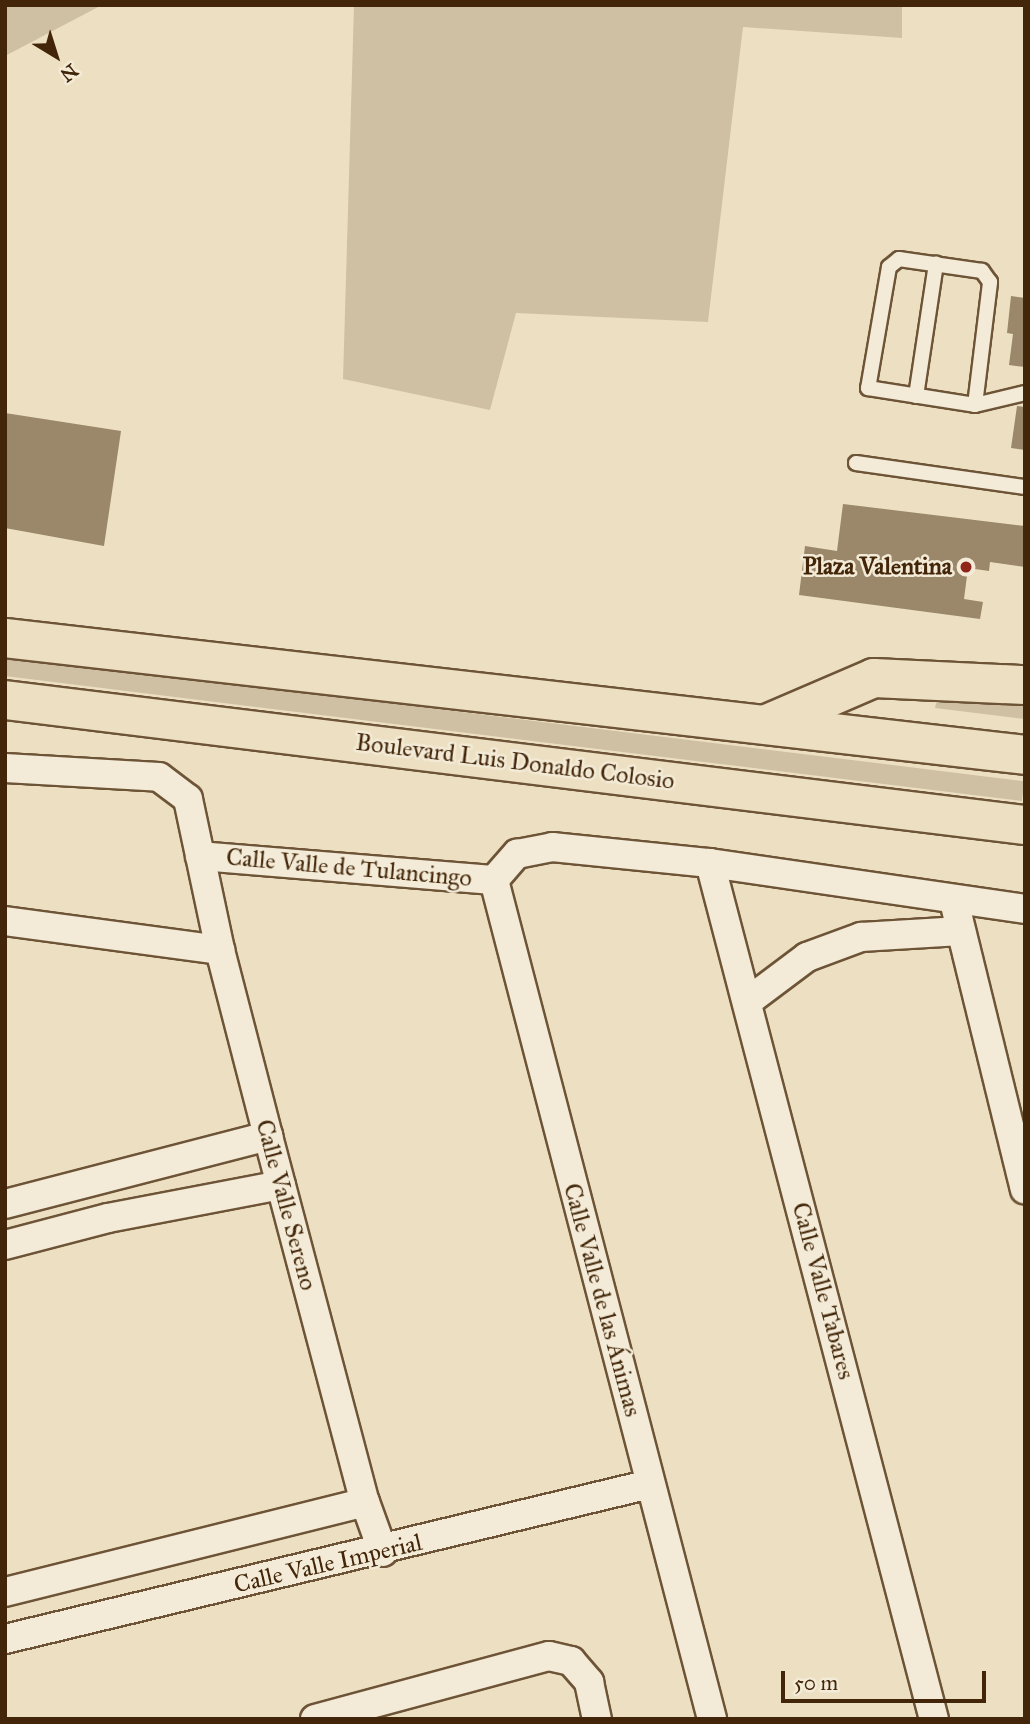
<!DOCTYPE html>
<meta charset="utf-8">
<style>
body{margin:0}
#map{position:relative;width:1030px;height:1724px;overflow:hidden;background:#ede0c2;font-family:"IM FELL Great Primer",serif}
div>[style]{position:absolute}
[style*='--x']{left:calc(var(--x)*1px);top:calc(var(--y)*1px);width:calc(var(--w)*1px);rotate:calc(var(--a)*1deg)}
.green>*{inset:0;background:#d0c0a3;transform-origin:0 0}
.building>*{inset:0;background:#9b8769}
.roads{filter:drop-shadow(2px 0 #6e5437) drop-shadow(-2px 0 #6e5437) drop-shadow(0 2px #6e5437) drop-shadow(0 -2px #6e5437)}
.service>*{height:14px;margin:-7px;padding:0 7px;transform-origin:7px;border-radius:7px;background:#f3ebd7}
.minor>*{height:28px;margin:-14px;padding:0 14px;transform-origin:14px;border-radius:14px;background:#f3ebd7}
.primary>*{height:38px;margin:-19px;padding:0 19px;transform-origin:19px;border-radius:19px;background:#ede0c2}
.dots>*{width:19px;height:19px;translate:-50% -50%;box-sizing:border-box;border:4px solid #f3ebd7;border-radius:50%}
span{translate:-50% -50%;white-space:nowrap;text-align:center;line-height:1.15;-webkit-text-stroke:5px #f3ebd7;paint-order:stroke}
.poi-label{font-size:24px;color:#432609;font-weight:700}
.right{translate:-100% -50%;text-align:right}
.street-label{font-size:24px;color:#432609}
.frame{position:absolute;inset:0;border:7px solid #432609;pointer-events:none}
.north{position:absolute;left:21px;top:21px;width:70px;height:70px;-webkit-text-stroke:5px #f3ebd7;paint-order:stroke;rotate:142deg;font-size:19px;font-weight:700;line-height:28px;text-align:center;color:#432609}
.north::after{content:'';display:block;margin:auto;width:24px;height:32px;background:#432609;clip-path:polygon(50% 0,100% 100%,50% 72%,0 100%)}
.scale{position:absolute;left:781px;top:1671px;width:205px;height:32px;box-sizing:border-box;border:4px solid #432609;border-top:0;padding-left:9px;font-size:21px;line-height:24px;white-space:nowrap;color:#432609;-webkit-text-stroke:5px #f3ebd7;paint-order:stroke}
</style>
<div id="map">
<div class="green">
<i style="clip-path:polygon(5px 5px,102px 5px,5px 56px)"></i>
<i style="clip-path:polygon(354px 5px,902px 5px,902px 38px,743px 27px,708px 322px,516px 313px,490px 410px,343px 379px)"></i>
<i style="left:5px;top:656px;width:1027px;height:20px;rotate:7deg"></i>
<i style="clip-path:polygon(974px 697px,1025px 703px,1025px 719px,935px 708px,936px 703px)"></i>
</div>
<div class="building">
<i style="clip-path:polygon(1011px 296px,1025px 298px,1025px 367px,1009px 365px,1013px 334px,1007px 333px)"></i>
<i style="clip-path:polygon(1017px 406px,1025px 407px,1025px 450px,1011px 448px)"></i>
<i style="clip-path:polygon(5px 413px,121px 431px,104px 546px,5px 528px)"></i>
<i style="clip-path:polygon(843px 504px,1025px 526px,1025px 567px,990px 562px,989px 571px,968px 568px,964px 599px,983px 602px,980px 619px,799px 595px,805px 546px,837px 551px)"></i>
</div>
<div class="roads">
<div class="service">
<i style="--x:916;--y:396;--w:134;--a:-81.4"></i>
<i style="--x:975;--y:405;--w:124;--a:-83"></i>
<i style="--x:990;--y:282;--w:14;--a:-126"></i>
<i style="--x:982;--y:271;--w:84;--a:-171.8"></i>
<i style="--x:899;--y:259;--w:13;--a:141"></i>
<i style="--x:889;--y:267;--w:123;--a:99.8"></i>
<i style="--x:868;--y:388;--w:108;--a:9"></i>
<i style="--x:975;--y:405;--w:51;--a:-13.5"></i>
<i style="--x:856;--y:463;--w:171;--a:8.1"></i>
</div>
<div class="minor">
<i style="--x:5;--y:768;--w:154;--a:3.3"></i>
<i style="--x:159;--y:777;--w:36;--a:37"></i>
<i style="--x:188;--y:799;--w:154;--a:78"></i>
<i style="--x:220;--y:950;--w:192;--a:75.5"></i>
<i style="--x:268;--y:1136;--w:379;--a:75.2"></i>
<i style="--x:365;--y:1502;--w:53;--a:70.2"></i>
<i style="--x:200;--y:856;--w:295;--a:4.7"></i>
<i style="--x:710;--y:863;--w:885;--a:75.34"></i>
<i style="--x:494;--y:880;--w:867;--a:75.43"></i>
<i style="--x:494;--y:880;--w:35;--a:-49"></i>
<i style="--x:517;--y:854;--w:36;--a:-11"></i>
<i style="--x:552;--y:847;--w:159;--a:5.8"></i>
<i style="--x:710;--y:863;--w:318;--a:8.3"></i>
<i style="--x:954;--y:901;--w:297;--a:76.2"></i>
<i style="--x:5;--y:921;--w:217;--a:7.7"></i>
<i style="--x:747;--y:1002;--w:75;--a:-36.9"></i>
<i style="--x:807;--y:957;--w:58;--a:-20.3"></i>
<i style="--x:861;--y:937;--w:100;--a:-3.4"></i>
<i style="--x:5;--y:1204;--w:272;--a:-14.5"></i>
<i style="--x:5;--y:1245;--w:106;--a:-14.7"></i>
<i style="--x:108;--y:1218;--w:176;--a:-10.8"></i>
<i style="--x:5;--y:1592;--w:371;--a:-14"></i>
<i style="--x:5;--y:1639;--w:663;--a:-13.51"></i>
<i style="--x:315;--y:1719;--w:242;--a:-15.1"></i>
<i style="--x:549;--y:1656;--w:23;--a:13"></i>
<i style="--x:571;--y:1661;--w:28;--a:49"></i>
<i style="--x:589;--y:1682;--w:38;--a:78"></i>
</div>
<div class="primary">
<i style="--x:5;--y:638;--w:1027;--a:6.54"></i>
<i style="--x:5;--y:700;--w:1028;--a:6.99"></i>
<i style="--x:767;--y:724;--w:116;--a:-23.3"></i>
<i style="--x:874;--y:678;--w:151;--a:2.7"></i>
</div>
</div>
<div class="dots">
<i style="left:966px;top:567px;background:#8f2418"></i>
</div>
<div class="poi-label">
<span class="right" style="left:952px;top:567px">Plaza Valentina</span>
</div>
<div class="street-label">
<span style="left:515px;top:762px;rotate:7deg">Boulevard Luis Donaldo Colosio</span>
<span style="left:349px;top:868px;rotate:5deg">Calle Valle de Tulancingo</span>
<span style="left:286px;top:1205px;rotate:75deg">Calle Valle Sereno</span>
<span style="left:823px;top:1291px;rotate:75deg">Calle Valle Tabares</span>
<span style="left:602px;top:1300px;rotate:75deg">Calle Valle de las Ánimas</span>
<span style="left:328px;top:1564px;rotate:-13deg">Calle Valle Imperial</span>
</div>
<div class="frame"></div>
<div class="north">N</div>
<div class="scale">50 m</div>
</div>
